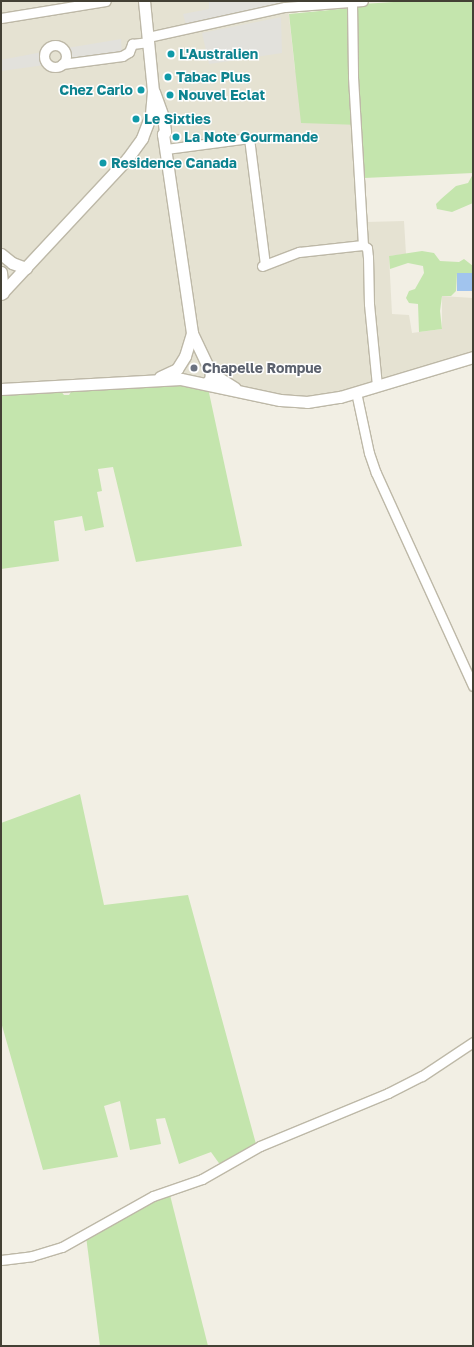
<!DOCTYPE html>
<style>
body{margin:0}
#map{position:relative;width:474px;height:1347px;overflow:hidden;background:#f2efe4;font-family:"Golos Text",sans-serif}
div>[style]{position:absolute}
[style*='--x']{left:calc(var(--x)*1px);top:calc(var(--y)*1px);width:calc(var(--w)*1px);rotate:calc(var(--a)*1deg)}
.residential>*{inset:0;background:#e5e2d2}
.green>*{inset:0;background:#c4e5ad}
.parking>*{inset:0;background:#e2e1dc}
.water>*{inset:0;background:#a1c4ee;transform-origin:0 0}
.roads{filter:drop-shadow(1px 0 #bdb8a7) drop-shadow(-1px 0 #bdb8a7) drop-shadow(0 1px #bdb8a7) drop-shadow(0 -1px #bdb8a7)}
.minor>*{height:9px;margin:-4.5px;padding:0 4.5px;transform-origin:4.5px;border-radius:4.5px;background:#fff}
.minor>.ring{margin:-4.5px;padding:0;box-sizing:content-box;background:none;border:9px solid #fff;border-radius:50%}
.tertiary>*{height:11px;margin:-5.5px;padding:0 5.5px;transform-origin:5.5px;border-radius:5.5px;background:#fff}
.dots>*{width:11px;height:11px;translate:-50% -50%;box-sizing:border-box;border:2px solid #fff;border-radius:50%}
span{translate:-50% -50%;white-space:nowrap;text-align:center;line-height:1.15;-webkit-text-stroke:3px #fff;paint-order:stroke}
.culture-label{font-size:14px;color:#0d838f;font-weight:700}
.left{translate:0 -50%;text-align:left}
.right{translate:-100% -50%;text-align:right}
.worship-label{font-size:14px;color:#5b616d;font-weight:700}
.frame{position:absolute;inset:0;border:2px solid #434034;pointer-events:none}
</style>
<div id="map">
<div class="residential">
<i style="clip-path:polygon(1px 1px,209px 1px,209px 9px,288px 7px,295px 70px,360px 125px,366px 222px,404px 221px,406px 254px,389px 256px,392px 314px,409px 315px,412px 333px,442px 329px,442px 296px,473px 298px,473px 351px,325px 396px,297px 398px,211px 380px,1px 393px)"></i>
</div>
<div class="green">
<i style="clip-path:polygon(409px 1px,473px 1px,473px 173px,364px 178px,360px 125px,301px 123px,289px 14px,361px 7px,362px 4px)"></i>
<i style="clip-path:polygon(473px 174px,473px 203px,452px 212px,437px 209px,436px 204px,441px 199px,456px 186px,468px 183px)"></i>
<i style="clip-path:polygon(422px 251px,434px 253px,440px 261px,459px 262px,464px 259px,473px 266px,473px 273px,457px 273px,456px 291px,451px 296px,442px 296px,440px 311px,442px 329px,419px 332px,418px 304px,409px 303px,406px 298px,409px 291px,415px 289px,424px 273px,423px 266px,408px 263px,390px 269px,389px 256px)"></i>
<i style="clip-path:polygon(177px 383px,208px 388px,242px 546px,136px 562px,113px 467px,98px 469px,102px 491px,97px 492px,104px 527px,85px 531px,82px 516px,54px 521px,59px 561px,1px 569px,1px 393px,59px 389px,64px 395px,69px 395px,73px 389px)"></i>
<i style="clip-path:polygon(80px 794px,104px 905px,188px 895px,256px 1144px,221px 1166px,211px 1152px,179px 1164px,165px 1118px,156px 1119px,161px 1144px,130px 1150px,120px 1101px,104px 1106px,118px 1157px,43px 1170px,1px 1022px,1px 823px)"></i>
<i style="clip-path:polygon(169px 1191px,208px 1346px,100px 1346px,86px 1236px)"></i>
</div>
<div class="parking">
<i style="clip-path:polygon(209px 1px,295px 1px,187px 28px,183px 14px,209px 9px)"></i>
<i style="clip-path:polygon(281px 17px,282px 53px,209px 64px,202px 33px)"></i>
<i style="clip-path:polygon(121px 39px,122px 53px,69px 59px,67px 48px)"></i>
<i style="clip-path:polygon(42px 52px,45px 65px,1px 71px,1px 60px)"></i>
</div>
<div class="water">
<i style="left:457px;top:273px;width:16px;height:18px"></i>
</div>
<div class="roads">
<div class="minor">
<i style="--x:352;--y:2;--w:75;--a:89.2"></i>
<i style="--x:353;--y:77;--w:168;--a:86.6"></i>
<i style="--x:363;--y:245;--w:5;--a:37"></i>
<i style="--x:367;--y:248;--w:9;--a:84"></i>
<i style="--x:368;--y:257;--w:47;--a:88.8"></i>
<i style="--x:369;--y:304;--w:82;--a:84.4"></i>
<i style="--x:1;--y:18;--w:106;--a:-9.2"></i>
<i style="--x:148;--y:37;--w:140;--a:-12.4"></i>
<i style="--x:285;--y:7;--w:78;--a:-4.4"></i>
<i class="ring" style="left:44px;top:45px;width:13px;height:13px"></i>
<i style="--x:62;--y:64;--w:61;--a:-7.6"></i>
<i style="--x:122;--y:56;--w:8;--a:-30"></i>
<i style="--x:129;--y:52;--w:9;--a:-69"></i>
<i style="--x:132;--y:44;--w:17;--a:-7"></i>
<i style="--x:166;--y:149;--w:84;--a:-7.5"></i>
<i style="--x:249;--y:138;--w:127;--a:82.8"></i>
<i style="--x:262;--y:266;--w:40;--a:-21"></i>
<i style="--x:299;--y:252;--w:64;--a:-6.2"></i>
<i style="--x:356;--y:392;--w:62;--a:78"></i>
<i style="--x:369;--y:453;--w:21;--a:71"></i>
<i style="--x:376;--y:473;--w:234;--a:65.5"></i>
<i style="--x:1;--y:1260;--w:31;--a:-7"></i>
<i style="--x:32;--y:1256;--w:31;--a:-17"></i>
<i style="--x:62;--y:1247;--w:104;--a:-29.3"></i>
<i style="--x:153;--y:1196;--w:52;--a:-19.1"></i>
<i style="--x:202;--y:1179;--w:67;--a:-29.6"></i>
<i style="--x:260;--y:1146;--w:139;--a:-22.5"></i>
<i style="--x:388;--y:1093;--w:38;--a:-27"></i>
<i style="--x:422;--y:1076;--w:61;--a:-33.7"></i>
</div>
<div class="tertiary">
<i style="--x:154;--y:92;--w:27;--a:70"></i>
<i style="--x:163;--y:117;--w:15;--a:82"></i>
<i style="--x:165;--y:132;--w:3;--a:135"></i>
<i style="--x:163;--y:134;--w:201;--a:81.7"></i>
<i style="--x:192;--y:333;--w:44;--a:64.6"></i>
<i style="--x:211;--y:373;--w:7;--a:98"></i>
<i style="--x:210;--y:380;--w:6;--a:141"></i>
<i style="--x:1;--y:254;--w:14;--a:39"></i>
<i style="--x:12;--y:263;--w:15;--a:20"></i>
<i style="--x:1;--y:272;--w:21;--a:85"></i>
<i style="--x:1;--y:294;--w:185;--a:-47"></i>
<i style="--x:127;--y:159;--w:26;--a:-54"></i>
<i style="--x:142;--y:138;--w:26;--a:-69"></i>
<i style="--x:151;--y:114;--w:23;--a:-85"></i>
<i style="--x:153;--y:91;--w:90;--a:-95.7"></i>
<i style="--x:211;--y:373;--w:28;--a:32"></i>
<i style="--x:160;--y:377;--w:19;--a:-25"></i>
<i style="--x:177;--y:369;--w:15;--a:-58"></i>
<i style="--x:185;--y:356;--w:24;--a:-73"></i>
<i style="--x:1;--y:389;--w:180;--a:-3.2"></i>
<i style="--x:181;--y:379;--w:101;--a:12"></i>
<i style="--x:280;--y:400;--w:27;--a:4"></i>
<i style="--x:307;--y:402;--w:33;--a:-9"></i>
<i style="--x:340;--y:397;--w:139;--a:-16.7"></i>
</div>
</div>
<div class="dots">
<i style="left:171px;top:54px;background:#0f9aa8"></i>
<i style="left:168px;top:77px;background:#0f9aa8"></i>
<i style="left:141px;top:90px;background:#0f9aa8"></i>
<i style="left:170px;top:95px;background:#0f9aa8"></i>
<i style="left:136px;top:119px;background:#0f9aa8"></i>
<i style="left:176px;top:137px;background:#0f9aa8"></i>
<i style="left:103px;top:163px;background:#0f9aa8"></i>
<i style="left:194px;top:368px;background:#6b7280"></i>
</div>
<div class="culture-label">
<span class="left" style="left:179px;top:54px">L'Australien</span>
<span class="left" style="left:176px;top:77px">Tabac Plus</span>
<span class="right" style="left:133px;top:90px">Chez Carlo</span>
<span class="left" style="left:178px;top:95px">Nouvel Eclat</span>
<span class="left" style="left:144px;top:119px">Le Sixties</span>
<span class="left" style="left:184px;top:137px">La Note Gourmande</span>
<span class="left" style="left:111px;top:163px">Residence Canada</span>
</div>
<div class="worship-label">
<span class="left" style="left:202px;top:368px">Chapelle Rompue</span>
</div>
<div class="frame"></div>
</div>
